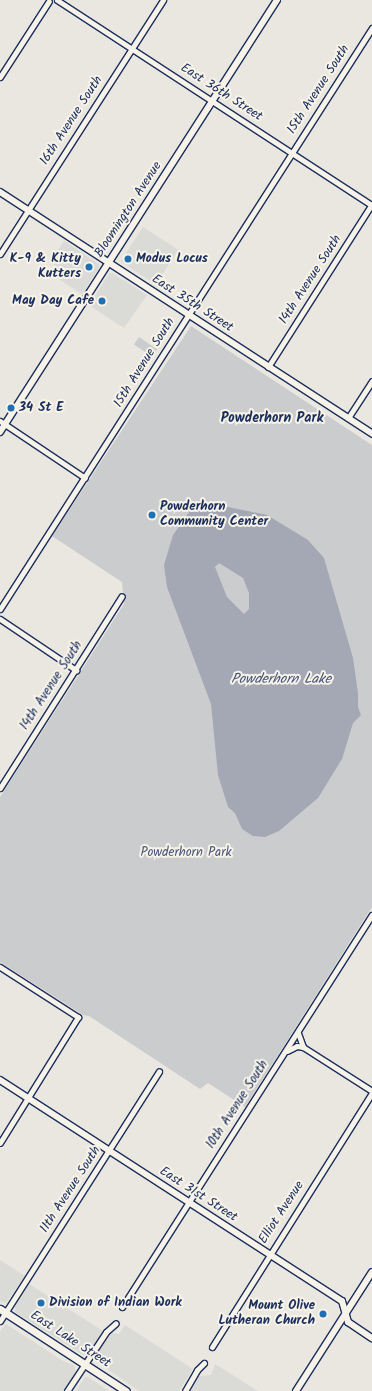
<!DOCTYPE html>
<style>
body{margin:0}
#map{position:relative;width:372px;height:1391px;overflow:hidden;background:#eae7e0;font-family:Kalam,sans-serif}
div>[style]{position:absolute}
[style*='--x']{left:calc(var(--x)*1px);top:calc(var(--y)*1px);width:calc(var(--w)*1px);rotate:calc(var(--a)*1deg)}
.built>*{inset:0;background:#dadad6;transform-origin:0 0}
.green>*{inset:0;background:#cbcccd;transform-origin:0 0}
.water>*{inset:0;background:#a3a8b4}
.roads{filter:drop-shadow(1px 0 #1b2f5e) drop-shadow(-1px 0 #1b2f5e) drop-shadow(0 1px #1b2f5e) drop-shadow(0 -1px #1b2f5e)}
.minor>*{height:5px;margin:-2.5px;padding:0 2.5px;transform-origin:2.5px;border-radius:2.5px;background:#f7f3e8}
.tertiary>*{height:6px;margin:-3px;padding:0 3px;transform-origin:3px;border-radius:3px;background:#f7f3e8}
.secondary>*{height:7px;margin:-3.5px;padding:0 3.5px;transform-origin:3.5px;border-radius:3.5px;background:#f7f3e8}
.dots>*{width:11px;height:11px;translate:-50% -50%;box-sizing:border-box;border:2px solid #f7f3e8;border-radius:50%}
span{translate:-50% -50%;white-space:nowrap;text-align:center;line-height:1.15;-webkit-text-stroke:4px #f7f3e8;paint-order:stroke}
.street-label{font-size:13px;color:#1b2f5e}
.poi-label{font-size:13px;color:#1b2f5e;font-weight:700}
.left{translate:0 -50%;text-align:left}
.right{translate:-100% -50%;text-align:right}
.park-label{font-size:13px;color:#47567a}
.neighbourhood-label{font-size:14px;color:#1b2f5e;font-weight:700}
.water-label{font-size:14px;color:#445378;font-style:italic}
</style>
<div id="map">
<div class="built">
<i style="left:143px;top:227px;width:42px;height:41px;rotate:33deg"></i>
<i style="clip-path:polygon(64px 241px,99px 264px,99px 268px,82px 294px,54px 276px,60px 269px,50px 262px)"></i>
<i style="clip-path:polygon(112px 273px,147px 295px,124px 328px,89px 305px,109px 274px)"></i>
<i style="clip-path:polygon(0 1260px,25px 1276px,6px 1303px,0 1301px)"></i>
<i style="clip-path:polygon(29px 1284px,103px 1331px,88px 1355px,83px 1355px,15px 1312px,15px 1306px)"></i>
<i style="clip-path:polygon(6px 1324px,63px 1361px,74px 1365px,76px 1373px,64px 1391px,0 1391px,0 1331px)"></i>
<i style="clip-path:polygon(125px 1325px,193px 1369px,179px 1391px,139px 1391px,96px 1361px,97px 1353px,112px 1333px,119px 1334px)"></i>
<i style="clip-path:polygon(215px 1364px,258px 1391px,190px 1391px,199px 1376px,211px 1375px)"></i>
<i style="clip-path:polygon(85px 1377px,88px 1377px,109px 1391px,76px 1391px)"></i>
</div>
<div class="green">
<i style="clip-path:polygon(191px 326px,372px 445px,372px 907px,245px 1107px,208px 1083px,200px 1089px,89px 1016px,83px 1015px,0 962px,0 797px,124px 604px,122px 582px,52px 536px)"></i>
<i style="left:139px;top:337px;width:22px;height:9px;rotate:34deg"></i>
</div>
<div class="water">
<i style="clip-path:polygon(evenodd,223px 506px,267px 515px,308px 540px,324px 558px,353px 658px,358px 693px,358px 707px,361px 715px,353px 723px,342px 759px,318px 798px,279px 831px,265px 837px,253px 836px,242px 829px,235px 813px,228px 807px,218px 775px,211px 704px,167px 587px,164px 565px,173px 535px,190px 511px,197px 512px,208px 507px,223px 506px,219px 563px,243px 578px,249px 593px,249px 609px,244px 614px,227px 597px,215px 567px,219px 563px)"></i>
</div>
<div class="roads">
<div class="minor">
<i style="--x:57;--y:0;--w:376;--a:33.1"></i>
<i style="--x:0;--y:77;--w:90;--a:-57.2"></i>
<i style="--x:0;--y:254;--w:302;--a:-57.3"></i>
<i style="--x:268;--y:367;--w:193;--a:-57.5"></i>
<i style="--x:348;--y:418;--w:44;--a:-57"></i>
<i style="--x:0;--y:421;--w:102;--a:33.8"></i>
<i style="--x:0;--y:609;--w:690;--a:-57.37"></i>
<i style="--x:0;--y:619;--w:92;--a:33.9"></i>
<i style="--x:0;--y:788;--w:227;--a:-57.6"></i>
<i style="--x:0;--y:967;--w:93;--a:32.7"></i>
<i style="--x:78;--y:1017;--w:148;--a:121.8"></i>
<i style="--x:298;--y:1033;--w:15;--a:70"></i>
<i style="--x:287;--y:1051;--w:11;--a:-27"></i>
<i style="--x:297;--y:1046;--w:6;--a:9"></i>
<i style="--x:303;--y:1047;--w:82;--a:32.5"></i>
<i style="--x:122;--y:1307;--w:465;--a:-57.5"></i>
<i style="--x:0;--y:1321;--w:296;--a:-57.5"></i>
<i style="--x:212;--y:1347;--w:300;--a:-57.8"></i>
<i style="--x:67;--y:1391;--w:71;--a:-56.5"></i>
<i style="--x:106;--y:1332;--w:13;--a:-42"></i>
<i style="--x:185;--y:1391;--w:24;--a:-60"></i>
<i style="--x:197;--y:1370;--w:10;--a:-45"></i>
</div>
<div class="tertiary">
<i style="--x:0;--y:192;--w:444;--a:33"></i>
<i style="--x:0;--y:432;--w:513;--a:-57.33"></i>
<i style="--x:0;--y:1080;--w:407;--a:32.9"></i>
<i style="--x:342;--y:1301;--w:22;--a:74"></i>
<i style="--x:348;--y:1322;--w:29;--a:34"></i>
<i style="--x:296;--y:1391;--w:141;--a:-57.4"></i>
</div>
<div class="secondary">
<i style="--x:0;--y:1309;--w:150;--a:33.1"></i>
</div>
</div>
<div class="dots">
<i style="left:128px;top:259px;background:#1f6fb2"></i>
<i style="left:89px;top:267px;background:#1f6fb2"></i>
<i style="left:102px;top:301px;background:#1f6fb2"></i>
<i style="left:11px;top:408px;background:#1f6fb2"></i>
<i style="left:152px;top:515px;background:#1f6fb2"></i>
<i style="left:41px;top:1303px;background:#1f6fb2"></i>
<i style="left:323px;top:1314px;background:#1f6fb2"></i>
</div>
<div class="street-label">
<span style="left:319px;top:90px;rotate:-57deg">15th Avenue South</span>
<span style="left:221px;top:93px;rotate:33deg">East 36th Street</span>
<span style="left:72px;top:121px;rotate:-57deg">16th Avenue South</span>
<span style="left:129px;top:210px;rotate:-57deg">Bloomington Avenue</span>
<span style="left:311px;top:280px;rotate:-57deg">14th Avenue South</span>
<span style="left:192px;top:304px;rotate:33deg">East 35th Street</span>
<span style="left:145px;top:363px;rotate:-58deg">15th Avenue South</span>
<span style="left:52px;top:686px;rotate:-57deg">14th Avenue South</span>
<span style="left:238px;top:1105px;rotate:-57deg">10th Avenue South</span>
<span style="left:71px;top:1190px;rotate:-57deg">11th Avenue South</span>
<span style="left:198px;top:1195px;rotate:33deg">East 31st Street</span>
<span style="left:282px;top:1213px;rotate:-57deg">Elliot Avenue</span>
<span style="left:70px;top:1340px;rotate:33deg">East Lake Street</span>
</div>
<div class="poi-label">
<span class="left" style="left:136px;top:259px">Modus Locus</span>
<span class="right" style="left:81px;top:267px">K-9 &amp; Kitty<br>Kutters</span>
<span class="right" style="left:94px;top:301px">May Day Cafe</span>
<span class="left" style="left:19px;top:408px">34 St E</span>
<span class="left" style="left:160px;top:515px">Powderhorn<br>Community Center</span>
<span class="left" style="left:49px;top:1303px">Division of Indian Work</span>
<span class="right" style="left:315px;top:1314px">Mount Olive<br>Lutheran Church</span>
</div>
<div class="park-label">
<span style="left:186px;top:853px">Powderhorn Park</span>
</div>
<div class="neighbourhood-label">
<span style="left:272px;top:418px">Powderhorn Park</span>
</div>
<div class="water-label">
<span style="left:281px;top:679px">Powderhorn Lake</span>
</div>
</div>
